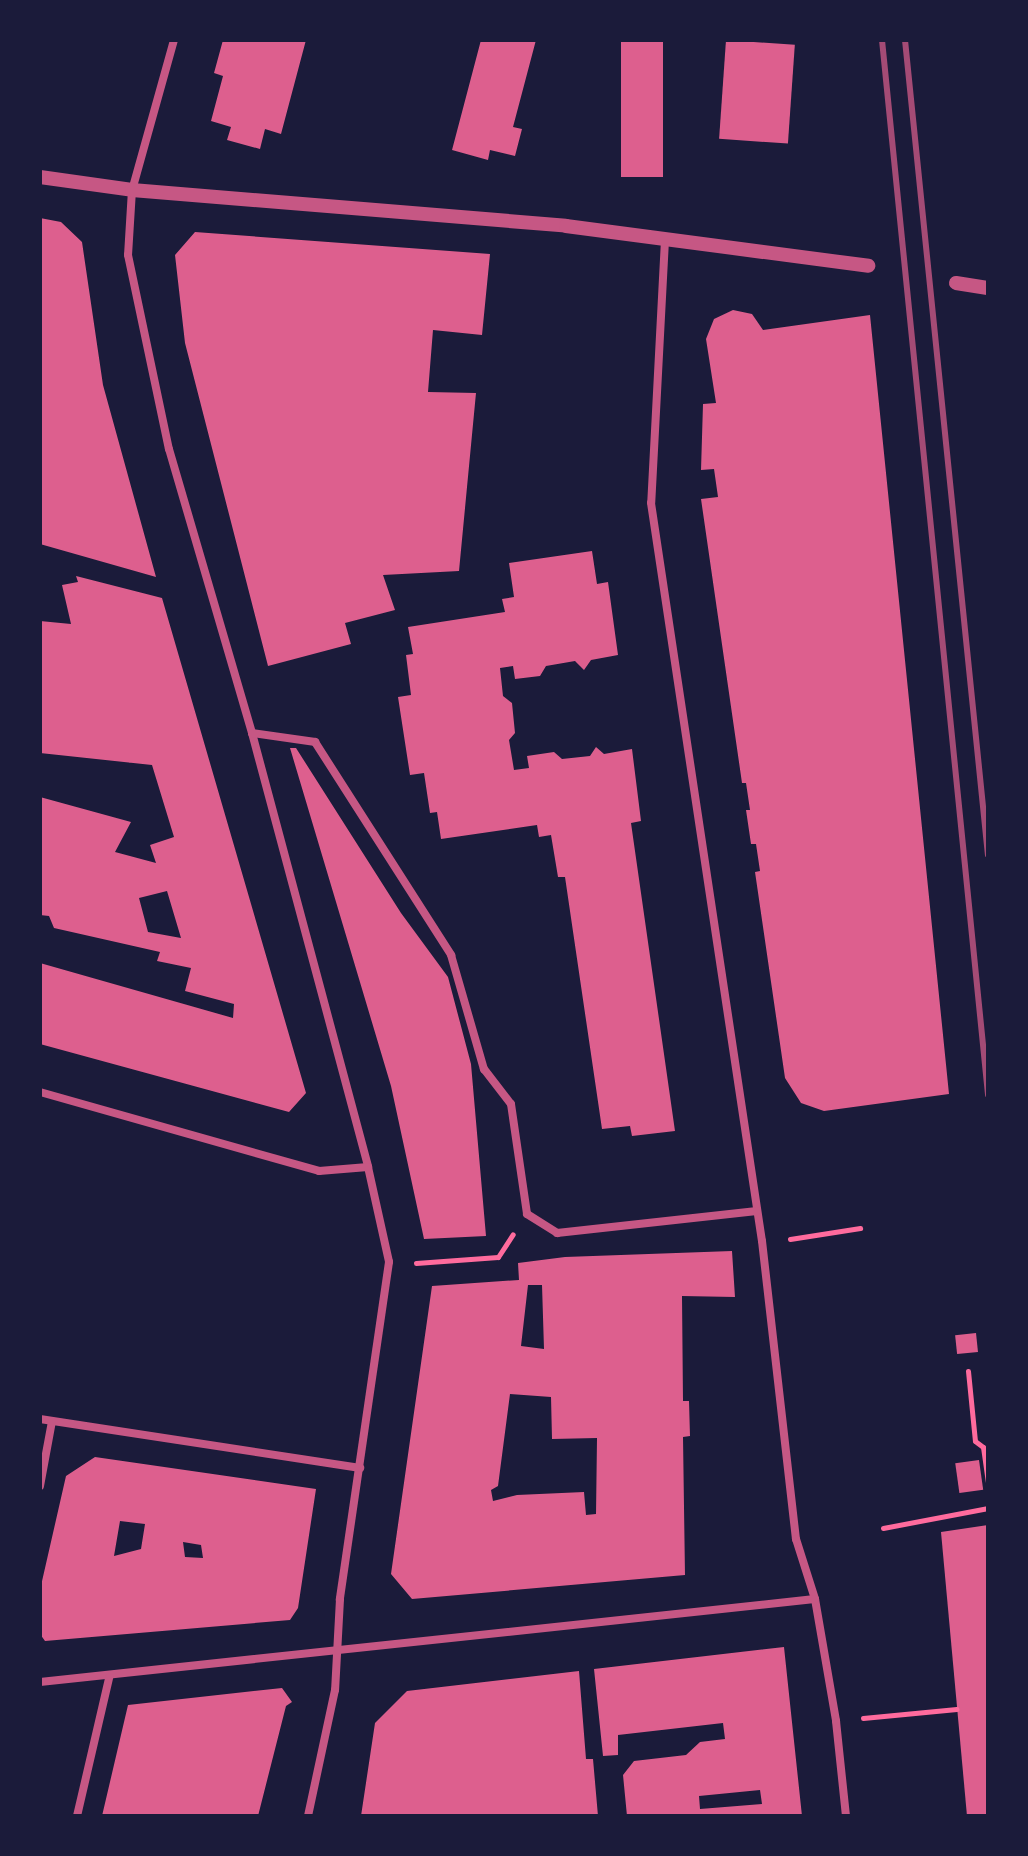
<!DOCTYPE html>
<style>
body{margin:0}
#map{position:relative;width:1028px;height:1856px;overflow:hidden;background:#1b1b3a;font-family:"Golos Text",sans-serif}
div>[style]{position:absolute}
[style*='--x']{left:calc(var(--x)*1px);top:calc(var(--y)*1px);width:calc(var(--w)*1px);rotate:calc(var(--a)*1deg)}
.building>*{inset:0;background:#dd5f8e;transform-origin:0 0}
.path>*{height:5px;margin:-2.5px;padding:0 2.5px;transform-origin:2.5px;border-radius:2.5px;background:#ff6b9d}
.minor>*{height:8px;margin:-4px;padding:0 4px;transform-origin:4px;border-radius:4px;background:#c65784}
.tertiary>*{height:14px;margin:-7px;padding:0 7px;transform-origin:7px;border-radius:7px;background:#c65784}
.rail>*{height:6px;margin:-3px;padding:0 3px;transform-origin:3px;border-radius:3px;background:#a44b75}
span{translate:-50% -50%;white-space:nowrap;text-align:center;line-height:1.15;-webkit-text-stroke:6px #1b1b3a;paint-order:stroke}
.frame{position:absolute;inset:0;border:42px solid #1b1b3a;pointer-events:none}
</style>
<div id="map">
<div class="building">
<i style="clip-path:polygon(223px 40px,306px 40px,281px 134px,265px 129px,260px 149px,227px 140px,231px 127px,211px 121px,223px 76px,214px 73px)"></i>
<i style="clip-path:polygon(481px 40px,536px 40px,513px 127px,522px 129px,515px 156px,490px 150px,488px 160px,452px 150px)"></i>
<i style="left:621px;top:40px;width:42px;height:137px"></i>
<i style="left:726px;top:40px;width:69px;height:99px;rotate:4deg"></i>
<i style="clip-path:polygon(40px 218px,61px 222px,82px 242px,103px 385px,156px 577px,40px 544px)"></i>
<i style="clip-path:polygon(195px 232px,490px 254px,482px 335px,433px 330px,428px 392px,476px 393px,459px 571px,383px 575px,395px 610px,345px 623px,351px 644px,268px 666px,185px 343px,175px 255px)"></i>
<i style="clip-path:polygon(733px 310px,752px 314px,763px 330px,870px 315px,949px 1094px,824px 1111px,801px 1103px,785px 1078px,755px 872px,760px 871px,756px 844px,751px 844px,746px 810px,750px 810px,746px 783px,742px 783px,701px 499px,718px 497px,714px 469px,701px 470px,703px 404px,716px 403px,706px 339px,714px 319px)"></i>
<i style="clip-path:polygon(592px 551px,597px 584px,608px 582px,618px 655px,591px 660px,584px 670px,575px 661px,546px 666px,540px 676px,515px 679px,513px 666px,500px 668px,503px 696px,512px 703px,515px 733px,509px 740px,514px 770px,529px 768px,527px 756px,554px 752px,562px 759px,590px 756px,596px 747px,604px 754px,632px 749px,641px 821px,631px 823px,675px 1131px,632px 1136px,630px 1126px,602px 1129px,565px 877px,558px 877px,551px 835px,539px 837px,537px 825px,441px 839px,437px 812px,430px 813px,424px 773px,410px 775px,398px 697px,411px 695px,406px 655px,413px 654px,408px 627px,505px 612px,502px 599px,514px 597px,509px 563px)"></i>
<i style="clip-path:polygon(evenodd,76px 576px,162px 598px,306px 1093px,289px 1112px,40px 1044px,40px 963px,233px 1018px,234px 1004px,185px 991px,191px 968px,157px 961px,160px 952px,54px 928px,49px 916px,40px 915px,40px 797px,131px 822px,115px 852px,156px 863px,150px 845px,174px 837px,152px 765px,40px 753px,40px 621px,71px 624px,62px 585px,78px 582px,76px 576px,167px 891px,181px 938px,148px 932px,139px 898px,167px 891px)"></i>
<i style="clip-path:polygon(290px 748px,296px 748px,401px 913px,448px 977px,471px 1064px,486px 1236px,424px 1239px,391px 1086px)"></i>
<i style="clip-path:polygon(evenodd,732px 1251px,735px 1297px,682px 1296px,683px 1401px,689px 1401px,690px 1436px,683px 1437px,685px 1575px,412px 1599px,391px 1574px,432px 1286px,519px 1280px,518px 1263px,565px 1257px,732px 1251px,528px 1285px,542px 1285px,544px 1349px,521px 1346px,528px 1285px,732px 1251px,510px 1394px,551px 1397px,552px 1439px,597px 1438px,596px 1514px,586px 1515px,584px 1492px,517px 1495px,493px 1501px,491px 1490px,498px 1486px,510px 1394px)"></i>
<i style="left:976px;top:1333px;width:19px;height:21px;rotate:84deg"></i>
<i style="clip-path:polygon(evenodd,95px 1457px,316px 1489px,298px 1608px,290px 1620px,45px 1641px,40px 1634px,40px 1590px,66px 1476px,95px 1457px,120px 1521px,145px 1524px,141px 1549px,114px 1556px,120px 1521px,95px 1457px,183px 1542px,201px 1545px,203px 1558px,185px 1557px,183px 1542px)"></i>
<i style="left:979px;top:1460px;width:30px;height:24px;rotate:82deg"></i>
<i style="clip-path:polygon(988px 1525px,988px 1816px,967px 1816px,941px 1532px)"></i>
<i style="clip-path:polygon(evenodd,784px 1647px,802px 1816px,627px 1816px,623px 1775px,634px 1761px,686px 1755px,700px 1742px,725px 1739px,723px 1723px,618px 1735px,618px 1755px,603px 1756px,594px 1669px,784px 1647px,760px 1790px,762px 1804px,700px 1809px,699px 1796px,760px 1790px)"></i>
<i style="clip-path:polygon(579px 1671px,586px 1759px,593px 1759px,598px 1816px,361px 1816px,375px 1723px,407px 1691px)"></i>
<i style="clip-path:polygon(282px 1688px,292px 1702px,286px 1706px,258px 1816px,102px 1816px,128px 1705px)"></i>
</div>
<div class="path">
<i style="--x:790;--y:1239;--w:71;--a:-8.9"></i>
<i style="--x:416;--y:1263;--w:82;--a:-4.2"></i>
<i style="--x:498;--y:1257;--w:27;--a:-57"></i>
<i style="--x:968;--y:1371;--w:70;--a:84.3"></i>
<i style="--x:975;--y:1441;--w:10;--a:37"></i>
<i style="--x:983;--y:1447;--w:35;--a:82"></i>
<i style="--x:883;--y:1528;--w:107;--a:-10.8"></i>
<i style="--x:863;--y:1718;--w:94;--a:-5.5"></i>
</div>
<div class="minor">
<i style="--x:174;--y:40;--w:156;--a:105.6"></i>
<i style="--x:132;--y:190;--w:65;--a:93.5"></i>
<i style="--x:128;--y:255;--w:198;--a:78.1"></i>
<i style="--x:169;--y:449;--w:296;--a:73.7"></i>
<i style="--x:252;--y:733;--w:449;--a:75"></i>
<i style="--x:368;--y:1167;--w:97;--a:77.5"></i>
<i style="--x:389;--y:1262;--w:341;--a:98.3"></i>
<i style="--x:340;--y:1599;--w:91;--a:93.1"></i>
<i style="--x:335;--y:1690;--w:129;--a:102.1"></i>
<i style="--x:665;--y:240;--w:263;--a:93"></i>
<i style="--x:651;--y:503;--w:746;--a:81.45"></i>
<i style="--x:762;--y:1241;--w:300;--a:83.5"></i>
<i style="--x:796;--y:1539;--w:63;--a:72.4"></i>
<i style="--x:815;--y:1599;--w:124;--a:80.2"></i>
<i style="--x:836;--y:1721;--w:96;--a:84"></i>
<i style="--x:252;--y:733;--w:64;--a:8.1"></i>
<i style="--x:315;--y:742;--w:253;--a:57.4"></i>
<i style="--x:451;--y:955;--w:119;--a:73.9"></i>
<i style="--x:484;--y:1069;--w:44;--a:52.4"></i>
<i style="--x:511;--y:1104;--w:111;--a:81.7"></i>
<i style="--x:527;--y:1214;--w:36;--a:32"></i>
<i style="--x:557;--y:1233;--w:201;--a:-6.3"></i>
<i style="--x:40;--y:1092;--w:290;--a:15.8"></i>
<i style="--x:319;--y:1171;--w:49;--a:-4.7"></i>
<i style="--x:40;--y:1419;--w:324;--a:8.7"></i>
<i style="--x:40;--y:1486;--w:66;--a:-79.5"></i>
<i style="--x:40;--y:1682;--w:779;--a:-6.11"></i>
<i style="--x:77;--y:1816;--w:142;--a:-76.9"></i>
</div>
<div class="tertiary">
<i style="--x:40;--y:177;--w:93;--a:8"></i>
<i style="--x:132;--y:190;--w:435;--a:4.7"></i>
<i style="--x:566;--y:226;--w:305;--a:7.5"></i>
<i style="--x:956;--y:283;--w:32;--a:9"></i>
</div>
<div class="rail">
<i style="--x:882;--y:40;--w:1060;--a:84.26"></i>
<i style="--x:905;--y:40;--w:819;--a:84.19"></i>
</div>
<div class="frame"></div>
</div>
